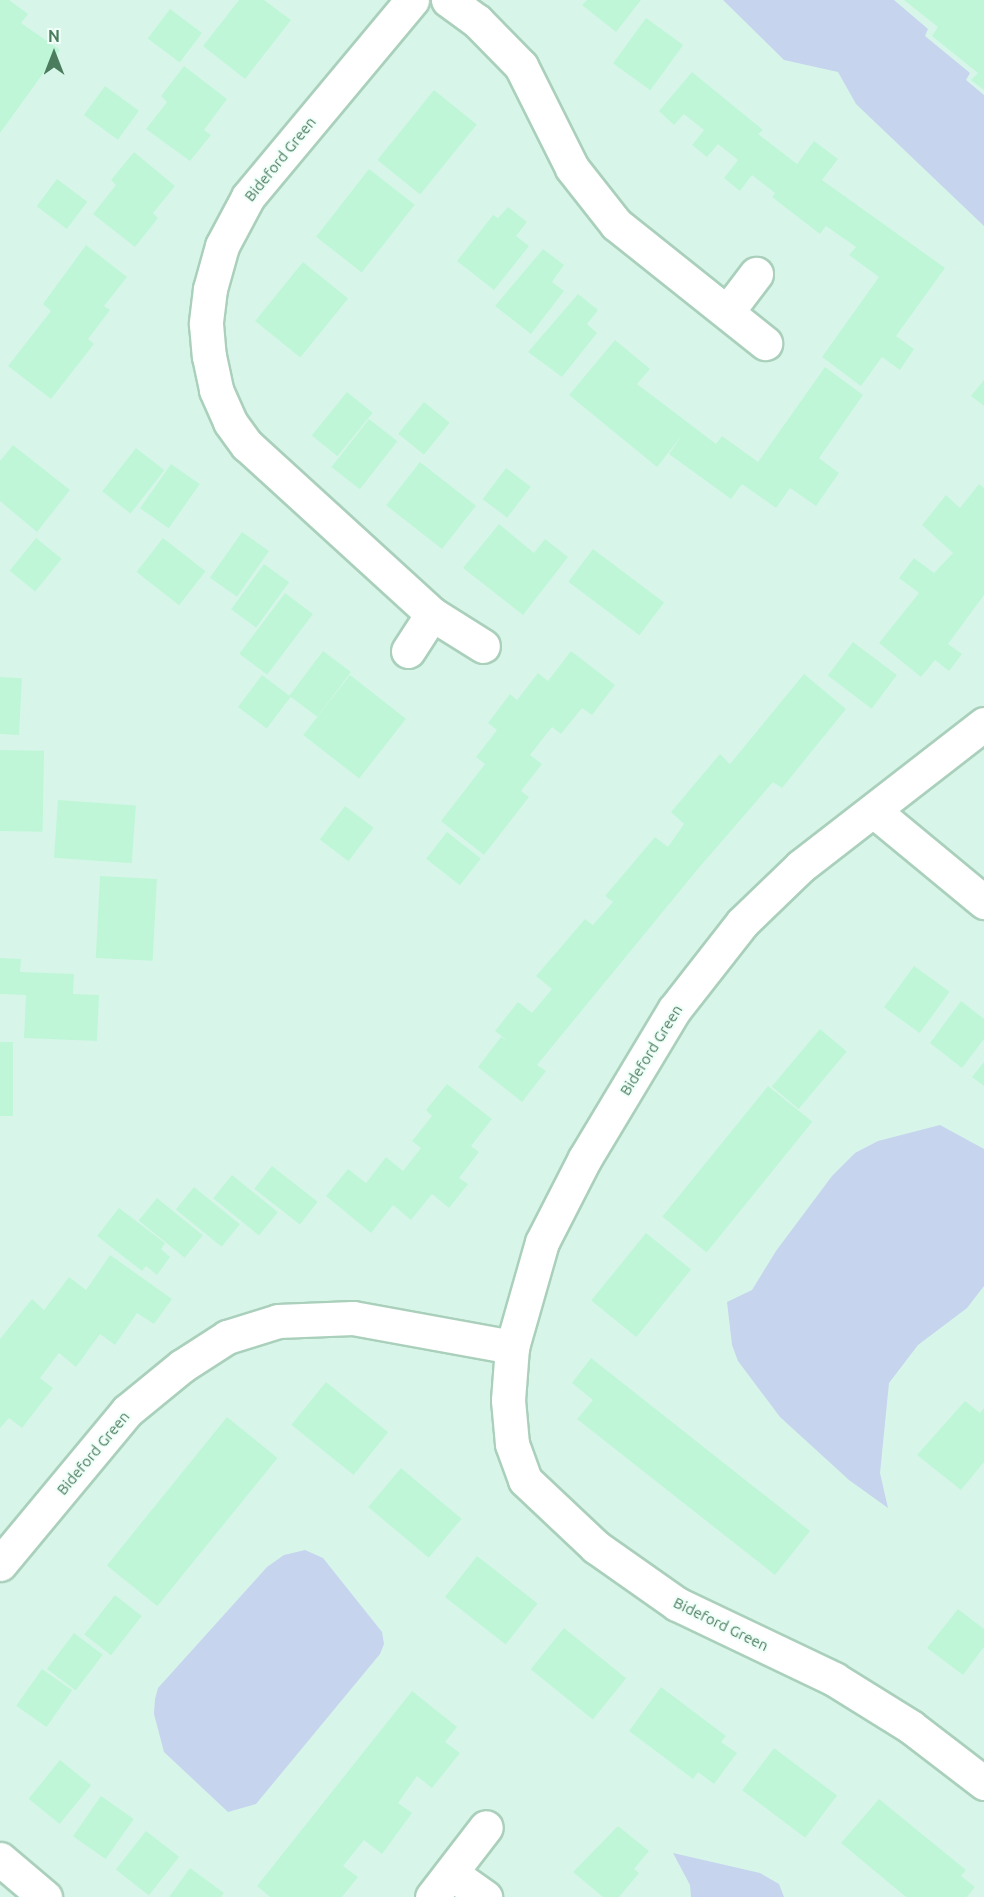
<!DOCTYPE html>
<style>
body{margin:0}
#map{position:relative;width:984px;height:1897px;overflow:hidden;background:#e9fef7;font-family:Ubuntu,sans-serif}
div>[style]{position:absolute}
[style*='--x']{left:calc(var(--x)*1px);top:calc(var(--y)*1px);width:calc(var(--w)*1px);rotate:calc(var(--a)*1deg)}
.residential>*{inset:0;background:#d7f6e9;transform-origin:0 0}
.green>*{inset:0;background:#c6d4ee}
.building>*{inset:0;background:#bff6d7;transform-origin:0 0}
.roads{filter:drop-shadow(2px 0 #aad0bc) drop-shadow(-2px 0 #aad0bc) drop-shadow(0 2px #aad0bc) drop-shadow(0 -2px #aad0bc)}
.street>*{height:33px;margin:-16.5px;padding:0 16.5px;transform-origin:16.5px;border-radius:16.5px;background:#fff}
span{translate:-50% -50%;white-space:nowrap;text-align:center;line-height:1.15;-webkit-text-stroke:4.5px #f1fffa;paint-order:stroke}
.street-label{font-size:15px;color:#4a7c5d}
.north{position:absolute;left:24px;top:24px;width:60px;height:60px;-webkit-text-stroke:4px #f1fffa;paint-order:stroke;rotate:0deg;font-size:16px;font-weight:700;line-height:24px;text-align:center;color:#4a7c5d}
.north::after{content:'';display:block;margin:auto;width:21px;height:27px;background:#4a7c5d;clip-path:polygon(50% 0,100% 100%,50% 72%,0 100%)}
</style>
<div id="map">
<div class="residential">
<i style="left:0;top:0;width:984px;height:1897px"></i>
</div>
<div class="green">
<i style="clip-path:polygon(723px 0,894px 0,928px 29px,925px 36px,970px 73px,966px 80px,984px 95px,984px 226px,856px 104px,838px 72px,784px 60px)"></i>
<i style="clip-path:polygon(940px 1125px,984px 1149px,984px 1286px,967px 1308px,918px 1345px,889px 1383px,880px 1473px,888px 1508px,849px 1480px,780px 1417px,738px 1361px,732px 1345px,727px 1302px,752px 1290px,776px 1251px,832px 1176px,855px 1153px,878px 1141px)"></i>
<i style="clip-path:polygon(305px 1550px,323px 1558px,382px 1632px,384px 1644px,380px 1654px,256px 1804px,228px 1812px,164px 1752px,154px 1714px,155px 1699px,158px 1688px,267px 1567px,284px 1555px)"></i>
<i style="clip-path:polygon(673px 1853px,760px 1873px,779px 1884px,784px 1897px,691px 1897px,690px 1885px)"></i>
</div>
<div class="building">
<i style="clip-path:polygon(0 0,9px 0,28px 14px,21px 23px,60px 50px,0 133px)"></i>
<i style="clip-path:polygon(239px 0,264px 0,291px 20px,245px 79px,203px 46px)"></i>
<i style="clip-path:polygon(587px 0,641px 0,616px 32px,582px 5px)"></i>
<i style="clip-path:polygon(904px 0,984px 0,984px 90px,971px 80px,978px 73px,932px 36px,938px 27px)"></i>
<i style="left:170px;top:9px;width:40px;height:37px;rotate:37deg"></i>
<i style="left:646px;top:18px;width:46px;height:56px;rotate:36deg"></i>
<i style="clip-path:polygon(184px 66px,227px 99px,204px 130px,211px 135px,190px 161px,146px 129px,167px 102px,161px 96px)"></i>
<i style="clip-path:polygon(692px 72px,763px 130px,758px 134px,797px 164px,814px 141px,838px 159px,822px 180px,945px 268px,896px 336px,914px 349px,900px 370px,882px 357px,861px 386px,822px 357px,879px 277px,849px 255px,856px 247px,826px 226px,820px 234px,772px 197px,775px 193px,752px 175px,740px 191px,724px 178px,738px 160px,718px 144px,707px 157px,692px 145px,704px 130px,684px 114px,674px 125px,659px 111px)"></i>
<i style="left:105px;top:86px;width:42px;height:36px;rotate:36deg"></i>
<i style="left:434px;top:90px;width:55px;height:90px;rotate:39deg"></i>
<i style="clip-path:polygon(134px 152px,175px 186px,153px 213px,158px 218px,135px 247px,93px 214px,116px 185px,111px 180px)"></i>
<i style="left:369px;top:169px;width:58px;height:86px;rotate:38deg"></i>
<i style="left:57px;top:179px;width:38px;height:34px;rotate:37deg"></i>
<i style="clip-path:polygon(508px 207px,527px 222px,516px 236px,529px 246px,494px 290px,457px 261px,493px 215px,498px 218px)"></i>
<i style="clip-path:polygon(86px 245px,127px 277px,104px 306px,110px 310px,88px 339px,94px 344px,51px 399px,8px 366px,51px 311px,43px 304px)"></i>
<i style="clip-path:polygon(543px 249px,564px 265px,552px 282px,564px 291px,531px 334px,495px 306px)"></i>
<i style="left:303px;top:262px;width:58px;height:76px;rotate:39deg"></i>
<i style="clip-path:polygon(578px 294px,598px 310px,587px 324px,597px 333px,562px 377px,528px 352px)"></i>
<i style="clip-path:polygon(615px 340px,650px 369px,637px 384px,716px 444px,722px 436px,758px 462px,825px 367px,863px 395px,819px 458px,839px 473px,816px 506px,790px 488px,776px 508px,742px 484px,731px 499px,669px 454px,683px 434px,657px 467px,569px 395px)"></i>
<i style="clip-path:polygon(984px 380px,984px 406px,971px 396px)"></i>
<i style="left:347px;top:392px;width:33px;height:56px;rotate:39deg"></i>
<i style="left:424px;top:402px;width:33px;height:41px;rotate:39deg"></i>
<i style="left:369px;top:419px;width:36px;height:61px;rotate:38deg"></i>
<i style="clip-path:polygon(13px 445px,70px 490px,37px 532px,0 501px,0 461px)"></i>
<i style="left:136px;top:448px;width:36px;height:55px;rotate:38deg"></i>
<i style="left:420px;top:462px;width:71px;height:55px;rotate:38deg"></i>
<i style="left:171px;top:464px;width:35px;height:54px;rotate:35deg"></i>
<i style="left:506px;top:468px;width:31px;height:39px;rotate:37deg"></i>
<i style="clip-path:polygon(979px 484px,984px 488px,984px 595px,948px 644px,962px 654px,949px 671px,935px 660px,921px 677px,879px 643px,919px 593px,899px 578px,914px 558px,934px 573px,953px 553px,922px 525px,946px 495px,960px 508px)"></i>
<i style="clip-path:polygon(499px 524px,534px 553px,545px 539px,568px 557px,523px 615px,463px 568px)"></i>
<i style="left:242px;top:532px;width:33px;height:56px;rotate:35deg"></i>
<i style="left:36px;top:538px;width:33px;height:42px;rotate:39deg"></i>
<i style="left:163px;top:538px;width:54px;height:43px;rotate:38deg"></i>
<i style="left:593px;top:549px;width:89px;height:41px;rotate:37deg"></i>
<i style="left:264px;top:564px;width:31px;height:56px;rotate:36deg"></i>
<i style="left:285px;top:593px;width:35px;height:76px;rotate:37deg"></i>
<i style="left:853px;top:642px;width:55px;height:42px;rotate:37deg"></i>
<i style="left:323px;top:651px;width:35px;height:56px;rotate:37deg"></i>
<i style="clip-path:polygon(571px 651px,615px 685px,592px 715px,582px 708px,561px 734px,552px 727px,530px 755px,542px 764px,521px 791px,529px 797px,484px 855px,441px 821px,485px 764px,476px 757px,497px 730px,488px 723px,510px 694px,517px 700px,538px 673px,548px 681px)"></i>
<i style="clip-path:polygon(804px 674px,846px 709px,782px 788px,773px 782px,697px 870px,537px 1065px,546px 1071px,522px 1102px,478px 1067px,501px 1037px,508px 1041px,495px 1031px,518px 1002px,532px 1013px,552px 989px,536px 976px,585px 919px,593px 925px,613px 902px,605px 896px,655px 837px,668px 847px,684px 824px,671px 812px,720px 754px,730px 764px)"></i>
<i style="left:262px;top:675px;width:36px;height:40px;rotate:37deg"></i>
<i style="left:350px;top:675px;width:71px;height:76px;rotate:38deg"></i>
<i style="left:0;top:677px;width:22px;height:57px;rotate:3deg"></i>
<i style="left:0;top:750px;width:44px;height:81px;rotate:1deg"></i>
<i style="left:58px;top:800px;width:78px;height:58px;rotate:4deg"></i>
<i style="left:345px;top:806px;width:36px;height:42px;rotate:37deg"></i>
<i style="left:447px;top:832px;width:43px;height:34px;rotate:38deg"></i>
<i style="left:100px;top:876px;width:57px;height:82px;rotate:3deg"></i>
<i style="clip-path:polygon(0 958px,21px 959px,20px 972px,74px 974px,73px 994px,99px 995px,97px 1041px,24px 1038px,26px 995px,0 994px)"></i>
<i style="left:914px;top:966px;width:44px;height:51px;rotate:36deg"></i>
<i style="clip-path:polygon(961px 1001px,984px 1019px,984px 1039px,962px 1068px,930px 1043px)"></i>
<i style="left:820px;top:1029px;width:35px;height:75px;rotate:40deg"></i>
<i style="left:0;top:1042px;width:13px;height:74px"></i>
<i style="clip-path:polygon(984px 1062px,984px 1086px,972px 1077px)"></i>
<i style="clip-path:polygon(447px 1084px,492px 1119px,471px 1146px,479px 1152px,459px 1178px,468px 1184px,449px 1208px,432px 1194px,411px 1220px,393px 1205px,371px 1233px,326px 1196px,348px 1169px,366px 1183px,386px 1157px,403px 1171px,421px 1148px,412px 1141px,432px 1116px,426px 1110px)"></i>
<i style="left:768px;top:1086px;width:57px;height:168px;rotate:39deg"></i>
<i style="left:272px;top:1166px;width:58px;height:29px;rotate:38deg"></i>
<i style="left:232px;top:1175px;width:59px;height:30px;rotate:39deg"></i>
<i style="left:194px;top:1187px;width:59px;height:29px;rotate:39deg"></i>
<i style="left:157px;top:1198px;width:59px;height:29px;rotate:39deg"></i>
<i style="clip-path:polygon(119px 1208px,165px 1243px,161px 1249px,170px 1257px,157px 1275px,146px 1266px,142px 1271px,97px 1236px)"></i>
<i style="left:646px;top:1233px;width:58px;height:87px;rotate:39deg"></i>
<i style="clip-path:polygon(110px 1255px,172px 1299px,154px 1324px,137px 1313px,115px 1345px,100px 1334px,76px 1367px,59px 1353px,40px 1378px,53px 1388px,22px 1428px,9px 1418px,0 1428px,0 1339px,32px 1299px,44px 1310px,69px 1277px,86px 1290px)"></i>
<i style="clip-path:polygon(591px 1358px,810px 1531px,775px 1575px,577px 1419px,593px 1400px,572px 1383px)"></i>
<i style="left:326px;top:1382px;width:80px;height:55px;rotate:39deg"></i>
<i style="clip-path:polygon(965px 1401px,980px 1413px,984px 1408px,984px 1462px,961px 1490px,917px 1455px)"></i>
<i style="left:227px;top:1417px;width:65px;height:191px;rotate:39deg"></i>
<i style="left:401px;top:1468px;width:79px;height:51px;rotate:40deg"></i>
<i style="left:477px;top:1556px;width:77px;height:52px;rotate:38deg"></i>
<i style="left:115px;top:1595px;width:34px;height:50px;rotate:38deg"></i>
<i style="clip-path:polygon(958px 1609px,984px 1629px,984px 1647px,963px 1675px,927px 1648px)"></i>
<i style="left:564px;top:1628px;width:80px;height:53px;rotate:39deg"></i>
<i style="left:74px;top:1633px;width:36px;height:45px;rotate:37deg"></i>
<i style="left:42px;top:1669px;width:37px;height:45px;rotate:35deg"></i>
<i style="clip-path:polygon(661px 1687px,726px 1736px,721px 1742px,737px 1753px,714px 1784px,698px 1772px,693px 1779px,629px 1731px)"></i>
<i style="clip-path:polygon(412px 1691px,457px 1727px,445px 1742px,460px 1753px,432px 1788px,417px 1776px,398px 1803px,412px 1813px,382px 1854px,364px 1840px,343px 1866px,358px 1877px,342px 1897px,270px 1897px,257px 1886px)"></i>
<i style="left:774px;top:1748px;width:79px;height:53px;rotate:37deg"></i>
<i style="left:60px;top:1760px;width:40px;height:50px;rotate:39deg"></i>
<i style="left:101px;top:1796px;width:40px;height:49px;rotate:35deg"></i>
<i style="clip-path:polygon(879px 1799px,966px 1870px,961px 1876px,975px 1887px,967px 1897px,906px 1897px,841px 1843px)"></i>
<i style="clip-path:polygon(618px 1826px,649px 1851px,634px 1869px,639px 1873px,619px 1897px,603px 1897px,573px 1872px)"></i>
<i style="left:146px;top:1831px;width:42px;height:49px;rotate:38deg"></i>
<i style="clip-path:polygon(190px 1868px,224px 1893px,221px 1897px,169px 1897px)"></i>
</div>
<div class="roads">
<div class="street">
<i style="--x:412;--y:0;--w:256;--a:129.8"></i>
<i style="--x:248;--y:197;--w:55;--a:118"></i>
<i style="--x:222;--y:246;--w:45;--a:105.6"></i>
<i style="--x:210;--y:289;--w:35;--a:97"></i>
<i style="--x:206;--y:324;--w:32;--a:85"></i>
<i style="--x:209;--y:356;--w:35;--a:78"></i>
<i style="--x:216;--y:390;--w:35;--a:66"></i>
<i style="--x:230;--y:422;--w:29;--a:54"></i>
<i style="--x:247;--y:445;--w:251;--a:42.4"></i>
<i style="--x:432;--y:614;--w:60;--a:32.1"></i>
<i style="--x:448;--y:0;--w:36;--a:36"></i>
<i style="--x:477;--y:21;--w:63;--a:45.6"></i>
<i style="--x:521;--y:66;--w:114;--a:63.4"></i>
<i style="--x:572;--y:168;--w:71;--a:51.8"></i>
<i style="--x:616;--y:224;--w:191;--a:38.6"></i>
<i style="--x:727;--y:312;--w:48;--a:-52.7"></i>
<i style="--x:408;--y:651;--w:44;--a:-57"></i>
<i style="--x:984;--y:724;--w:232;--a:142.2"></i>
<i style="--x:801;--y:866;--w:82;--a:136"></i>
<i style="--x:742;--y:923;--w:110;--a:128"></i>
<i style="--x:674;--y:1010;--w:173;--a:121"></i>
<i style="--x:585;--y:1158;--w:94;--a:117.1"></i>
<i style="--x:542;--y:1242;--w:109;--a:105.9"></i>
<i style="--x:512;--y:1347;--w:53;--a:94.3"></i>
<i style="--x:508;--y:1400;--w:44;--a:84.8"></i>
<i style="--x:512;--y:1444;--w:38;--a:70"></i>
<i style="--x:525;--y:1480;--w:98;--a:43.3"></i>
<i style="--x:596;--y:1547;--w:99;--a:35.1"></i>
<i style="--x:677;--y:1604;--w:174;--a:25.5"></i>
<i style="--x:834;--y:1679;--w:91;--a:31.9"></i>
<i style="--x:911;--y:1727;--w:92;--a:37.5"></i>
<i style="--x:874;--y:811;--w:143;--a:39.6"></i>
<i style="--x:0;--y:1564;--w:199;--a:-50.3"></i>
<i style="--x:127;--y:1411;--w:71;--a:-39.3"></i>
<i style="--x:182;--y:1366;--w:54;--a:-32.8"></i>
<i style="--x:227;--y:1337;--w:53;--a:-17.4"></i>
<i style="--x:278;--y:1321;--w:75;--a:-2.3"></i>
<i style="--x:353;--y:1318;--w:162;--a:10.3"></i>
<i style="--x:0;--y:1859;--w:59;--a:40.2"></i>
<i style="--x:451;--y:1873;--w:42;--a:35.2"></i>
<i style="--x:432;--y:1897;--w:88;--a:-52.4"></i>
</div>
</div>
<div class="street-label">
<span style="left:280px;top:159px;rotate:-51deg">Bideford Green</span>
<span style="left:651px;top:1050px;rotate:-58deg">Bideford Green</span>
<span style="left:93px;top:1453px;rotate:-50deg">Bideford Green</span>
<span style="left:721px;top:1624px;rotate:26deg">Bideford Green</span>
</div>
<div class="north">N</div>
</div>
